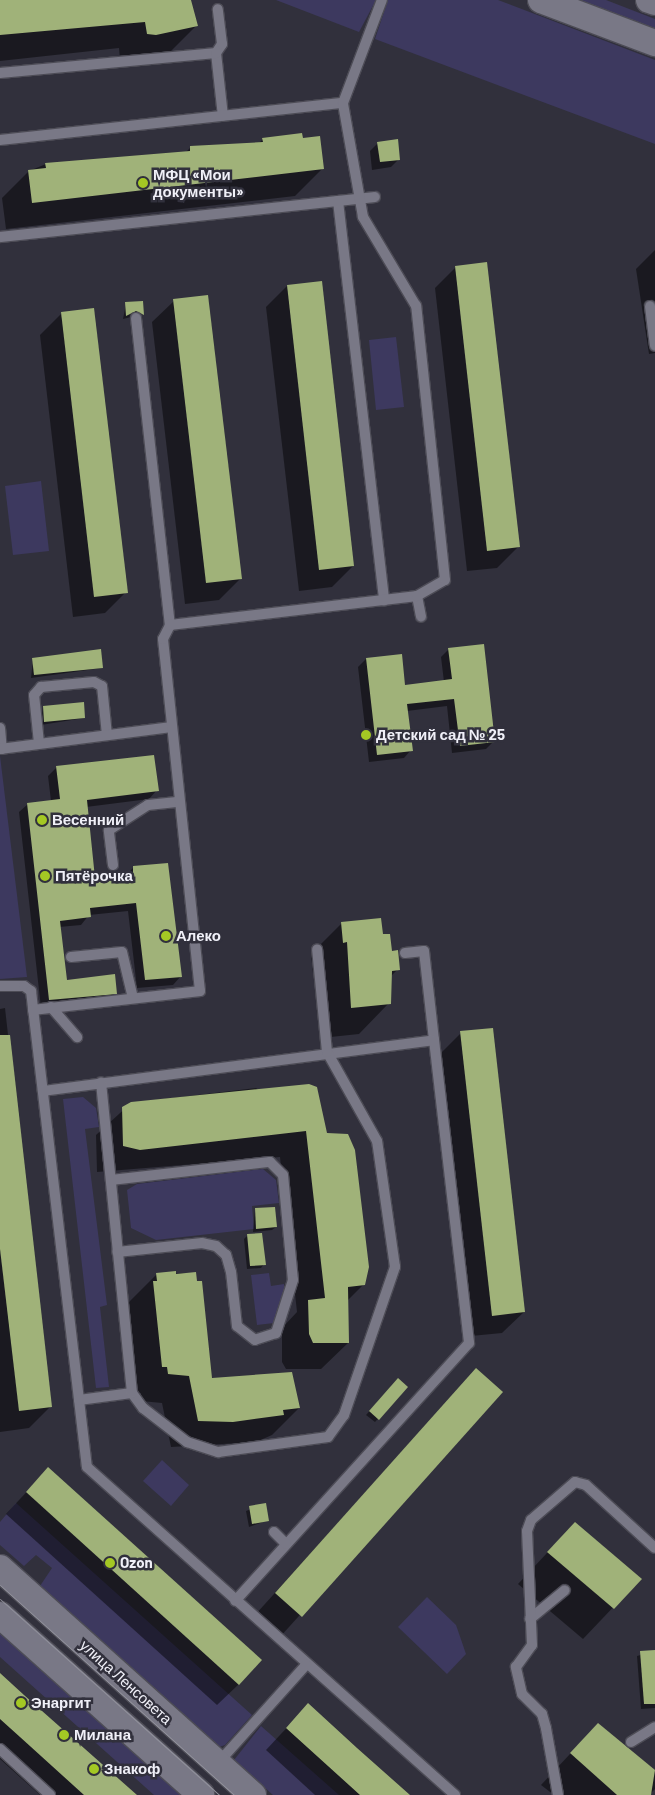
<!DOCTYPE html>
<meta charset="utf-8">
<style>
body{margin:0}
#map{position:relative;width:655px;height:1795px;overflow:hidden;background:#31303c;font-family:Barlow,sans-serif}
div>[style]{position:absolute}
.green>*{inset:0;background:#3d395f}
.shadow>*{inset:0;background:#0007}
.building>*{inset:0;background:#a0b279}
.roads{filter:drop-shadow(1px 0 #4d4c56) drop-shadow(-1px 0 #4d4c56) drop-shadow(0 1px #4d4c56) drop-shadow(0 -1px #4d4c56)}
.service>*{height:10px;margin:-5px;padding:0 5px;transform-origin:5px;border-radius:5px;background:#797886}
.tertiary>*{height:26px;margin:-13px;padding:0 13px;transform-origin:13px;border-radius:13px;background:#797886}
.tram>*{height:1px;margin:-0.5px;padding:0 0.5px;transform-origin:0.5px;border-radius:0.5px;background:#92929c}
.dots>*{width:14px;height:14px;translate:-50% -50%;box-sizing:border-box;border:2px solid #31303c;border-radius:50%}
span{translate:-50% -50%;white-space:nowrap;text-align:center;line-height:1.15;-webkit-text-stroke:5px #31303c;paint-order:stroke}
.poi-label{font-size:15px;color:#f0f0f8;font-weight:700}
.left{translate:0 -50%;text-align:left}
.street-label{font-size:15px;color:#f0f0f8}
</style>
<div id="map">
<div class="green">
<i style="clip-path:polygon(276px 0,376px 0,359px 32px)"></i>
<i style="clip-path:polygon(388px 0,498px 0,655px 60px,655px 144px,375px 39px)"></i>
<i style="clip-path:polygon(578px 0,606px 0,655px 19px,655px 29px)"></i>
<i style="clip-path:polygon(396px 337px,404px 407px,376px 410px,369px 340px)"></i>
<i style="clip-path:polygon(41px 481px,49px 551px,13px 555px,5px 486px)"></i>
<i style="clip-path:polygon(0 756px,27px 977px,0 979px)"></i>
<i style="clip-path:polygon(83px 1097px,96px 1108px,99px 1127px,85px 1129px,107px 1305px,100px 1307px,109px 1387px,96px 1388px,63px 1099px)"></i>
<i style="clip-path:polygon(263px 1169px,276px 1180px,279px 1203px,252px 1206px,254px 1229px,156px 1240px,131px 1228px,127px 1190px,137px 1184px)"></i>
<i style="clip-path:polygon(269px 1273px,271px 1286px,284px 1284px,284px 1290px,274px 1323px,257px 1325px,251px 1275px)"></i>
<i style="clip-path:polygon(162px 1460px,189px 1485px,171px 1506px,143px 1481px)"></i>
<i style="clip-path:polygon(16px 1503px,252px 1715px,225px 1745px,219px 1747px,40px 1586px,52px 1568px,36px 1555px,24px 1566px,0 1545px,0 1522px)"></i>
<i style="clip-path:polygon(427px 1597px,456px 1625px,466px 1654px,447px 1674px,398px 1627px)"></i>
<i style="clip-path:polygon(0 1633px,181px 1795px,154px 1795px,0 1657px)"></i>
<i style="clip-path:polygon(261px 1726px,339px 1795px,273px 1795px,234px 1760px)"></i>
</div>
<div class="shadow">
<i style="clip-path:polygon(0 0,190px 0,197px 25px,170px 52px,129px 62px,120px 60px,119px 48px,0 61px)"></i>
<i style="clip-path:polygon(263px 139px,302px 139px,322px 169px,295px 196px,6px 229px,2px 198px,29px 171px,46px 164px,185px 153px,190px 148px,258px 144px)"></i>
<i style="clip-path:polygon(378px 143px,399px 159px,391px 167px,372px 170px,370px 151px)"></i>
<i style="clip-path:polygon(655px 250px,655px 353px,649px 354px,636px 269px)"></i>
<i style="clip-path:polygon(456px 267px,518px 547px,497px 568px,467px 571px,435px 288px)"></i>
<i style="clip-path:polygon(287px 286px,353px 566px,332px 587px,299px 591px,266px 307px)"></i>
<i style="clip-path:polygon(174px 301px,240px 579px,219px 600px,185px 604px,152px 322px)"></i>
<i style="clip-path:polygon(126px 304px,143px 314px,123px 319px)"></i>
<i style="clip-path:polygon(61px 314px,126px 592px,105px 613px,73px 617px,40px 335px)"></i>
<i style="clip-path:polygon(449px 649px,494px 741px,486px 749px,452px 753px,447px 706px,407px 711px,411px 750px,404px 758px,369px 762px,358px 667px,366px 659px,404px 686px,444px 682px,441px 657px)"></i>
<i style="clip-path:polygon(33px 660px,102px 668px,31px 678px)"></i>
<i style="clip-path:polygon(43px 707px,84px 718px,41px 725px)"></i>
<i style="clip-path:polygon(57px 767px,157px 790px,149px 799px,86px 807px,94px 879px,125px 876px,133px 868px,181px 976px,173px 985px,137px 988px,128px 911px,89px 915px,81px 925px,59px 927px,65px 981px,116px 993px,107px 1001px,41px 1008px,19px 812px,28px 804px,51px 801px,48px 776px)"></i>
<i style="clip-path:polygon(342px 923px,382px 936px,398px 969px,391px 976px,389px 1003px,359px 1034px,321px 1038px,317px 972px,313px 973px,311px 954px)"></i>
<i style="clip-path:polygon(5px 1008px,50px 1407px,29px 1428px,0 1432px,0 1009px)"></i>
<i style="clip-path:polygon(461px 1033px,524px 1312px,502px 1333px,471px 1336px,440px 1054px)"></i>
<i style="clip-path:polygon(256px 1088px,326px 1134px,364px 1284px,347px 1301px,348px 1343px,321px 1369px,286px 1369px,282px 1362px,282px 1328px,297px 1312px,280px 1157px,97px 1172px,96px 1135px,131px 1103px)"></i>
<i style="clip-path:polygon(255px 1210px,276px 1227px,272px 1230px,253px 1232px)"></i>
<i style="clip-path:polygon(247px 1236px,264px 1264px,261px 1268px,247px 1269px,244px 1239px)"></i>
<i style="clip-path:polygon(195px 1273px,211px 1379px,299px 1408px,272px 1435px,256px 1442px,171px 1447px,162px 1403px,141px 1401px,141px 1393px,135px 1394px,126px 1309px,130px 1301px,157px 1274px)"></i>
<i style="clip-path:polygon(476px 1370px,501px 1392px,280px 1637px,255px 1615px)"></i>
<i style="clip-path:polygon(398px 1380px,406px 1387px,375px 1422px,366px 1415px)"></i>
<i style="clip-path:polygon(48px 1469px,239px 1684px,217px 1705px,6px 1514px)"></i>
<i style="clip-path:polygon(265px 1504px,268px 1520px,249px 1527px,246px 1511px)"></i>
<i style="clip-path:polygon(575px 1523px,640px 1579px,583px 1639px,518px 1584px)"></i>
<i style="clip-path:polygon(655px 1651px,655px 1708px,641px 1709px,637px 1656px)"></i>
<i style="clip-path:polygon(0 1674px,134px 1795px,40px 1795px,0 1759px)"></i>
<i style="clip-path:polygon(308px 1705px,408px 1795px,315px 1795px,266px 1750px)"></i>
<i style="clip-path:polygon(598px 1724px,655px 1772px,655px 1789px,649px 1795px,554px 1795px,541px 1785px)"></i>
</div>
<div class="building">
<i style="clip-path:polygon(0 0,191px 0,198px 26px,156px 35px,147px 34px,145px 22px,0 35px)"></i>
<i style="clip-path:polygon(302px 133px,303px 138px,320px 136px,324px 169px,32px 203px,28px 170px,46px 168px,45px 163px,190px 151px,190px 146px,263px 142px,262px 138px)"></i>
<i style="clip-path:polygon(398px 139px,400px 160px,380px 162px,377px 142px)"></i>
<i style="clip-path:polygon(487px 262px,520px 547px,487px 551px,455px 266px)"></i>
<i style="clip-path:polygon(322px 281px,354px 566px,319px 570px,287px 285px)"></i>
<i style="clip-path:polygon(208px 295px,242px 579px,206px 583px,173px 299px)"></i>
<i style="clip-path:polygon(143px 301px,144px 315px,136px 311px,126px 316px,125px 302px)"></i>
<i style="clip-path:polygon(94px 308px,128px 593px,94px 597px,61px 312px)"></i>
<i style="clip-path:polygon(484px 644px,495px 742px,460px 746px,454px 699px,407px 704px,413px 751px,377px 755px,366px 658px,402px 654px,405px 685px,452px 679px,448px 648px)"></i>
<i style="clip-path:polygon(101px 649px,103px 668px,34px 675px,32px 658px)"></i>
<i style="clip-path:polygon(84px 702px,85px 718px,44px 722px,43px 706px)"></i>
<i style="clip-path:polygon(154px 755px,159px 791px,87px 800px,95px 878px,133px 873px,133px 866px,168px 863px,182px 977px,145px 980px,136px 903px,90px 908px,91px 917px,60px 921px,67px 980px,115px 974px,117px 994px,49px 1000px,27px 803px,60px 799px,56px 766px)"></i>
<i style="clip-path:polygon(381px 918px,383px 934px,390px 934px,392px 951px,398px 950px,400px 970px,392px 971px,391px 1004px,351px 1008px,347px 942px,343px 943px,341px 922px)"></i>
<i style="clip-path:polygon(493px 1028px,525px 1312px,492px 1316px,460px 1031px)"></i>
<i style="clip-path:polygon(0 1035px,10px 1035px,52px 1407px,19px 1411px,0 1249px)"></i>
<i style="clip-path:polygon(309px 1084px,317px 1087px,327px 1133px,348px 1134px,355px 1150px,369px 1267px,365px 1285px,348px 1287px,349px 1343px,313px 1343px,309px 1334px,308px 1300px,325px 1298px,306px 1131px,140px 1150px,123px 1146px,122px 1107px,131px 1102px)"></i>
<i style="clip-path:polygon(275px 1207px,277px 1227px,256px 1229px,255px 1208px)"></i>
<i style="clip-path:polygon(262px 1233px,266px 1265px,250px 1266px,247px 1234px)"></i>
<i style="clip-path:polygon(176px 1271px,176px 1274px,196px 1272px,197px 1281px,202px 1281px,212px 1378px,292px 1372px,300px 1408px,283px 1410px,284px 1415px,233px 1422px,198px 1421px,189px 1376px,168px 1374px,167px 1367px,162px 1367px,153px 1281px,157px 1281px,156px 1273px)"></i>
<i style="clip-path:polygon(476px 1368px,503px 1392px,302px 1617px,275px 1593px)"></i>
<i style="clip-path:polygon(398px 1378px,408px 1387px,379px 1420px,369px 1411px)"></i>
<i style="clip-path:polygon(48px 1467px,262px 1660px,239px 1685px,26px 1492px)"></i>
<i style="clip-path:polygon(266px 1503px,269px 1521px,252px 1524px,249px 1506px)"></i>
<i style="clip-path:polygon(575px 1522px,642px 1579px,614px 1609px,547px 1552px)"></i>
<i style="clip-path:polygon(655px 1650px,655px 1704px,644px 1704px,640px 1651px)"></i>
<i style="clip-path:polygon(0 1673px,24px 1695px,137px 1795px,84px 1795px,20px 1737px,0 1719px)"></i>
<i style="clip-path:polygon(308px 1703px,357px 1748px,410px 1795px,360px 1795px,286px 1728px)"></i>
<i style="clip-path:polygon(598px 1723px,655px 1770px,651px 1795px,617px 1795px,570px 1753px)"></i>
</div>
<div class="roads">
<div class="service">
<i style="left:216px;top:53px;width:63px;rotate:83.7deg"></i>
<i style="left:0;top:73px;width:217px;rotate:-5.3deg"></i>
<i style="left:216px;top:53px;width:11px;rotate:-56deg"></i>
<i style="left:222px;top:44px;width:35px;rotate:-97deg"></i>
<i style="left:0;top:140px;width:345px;rotate:-6.2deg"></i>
<i style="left:338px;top:201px;width:402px;rotate:83.4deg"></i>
<i style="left:0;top:237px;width:377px;rotate:-6.1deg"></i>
<i style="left:650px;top:306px;width:40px;rotate:82.9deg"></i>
<i style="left:136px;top:318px;width:309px;rotate:83.7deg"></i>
<i style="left:417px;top:596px;width:21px;rotate:79deg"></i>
<i style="left:0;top:728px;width:21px;rotate:85deg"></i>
<i style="left:39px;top:743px;width:48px;rotate:-95.9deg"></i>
<i style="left:34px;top:695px;width:11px;rotate:-49deg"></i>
<i style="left:41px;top:687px;width:53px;rotate:-5.4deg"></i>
<i style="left:94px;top:682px;width:9px;rotate:27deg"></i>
<i style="left:102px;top:686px;width:49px;rotate:84.2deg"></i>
<i style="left:0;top:749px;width:173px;rotate:-7.3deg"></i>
<i style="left:113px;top:865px;width:35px;rotate:-97deg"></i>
<i style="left:109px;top:830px;width:46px;rotate:-32.7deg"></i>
<i style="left:148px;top:805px;width:31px;rotate:-6deg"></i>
<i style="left:405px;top:953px;width:19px;rotate:-6deg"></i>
<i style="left:424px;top:951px;width:90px;rotate:83.6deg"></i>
<i style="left:71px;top:957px;width:51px;rotate:-5.6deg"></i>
<i style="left:122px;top:952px;width:47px;rotate:76.6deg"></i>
<i style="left:0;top:986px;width:24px"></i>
<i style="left:24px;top:986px;width:9px;rotate:36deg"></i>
<i style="left:31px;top:991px;width:479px;rotate:83.3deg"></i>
<i style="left:87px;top:1467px;width:493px;rotate:41.7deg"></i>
<i style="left:51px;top:1007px;width:40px;rotate:49deg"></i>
<i style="left:33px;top:1010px;width:168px;rotate:-6.5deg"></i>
<i style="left:200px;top:991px;width:354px;rotate:-96deg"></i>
<i style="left:163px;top:639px;width:16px;rotate:-63deg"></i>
<i style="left:170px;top:625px;width:249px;rotate:-6.7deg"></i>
<i style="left:417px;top:596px;width:32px;rotate:-30deg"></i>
<i style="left:445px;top:580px;width:276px;rotate:-96deg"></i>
<i style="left:416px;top:306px;width:104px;rotate:-120.8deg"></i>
<i style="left:363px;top:217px;width:116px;rotate:-100deg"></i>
<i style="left:343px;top:103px;width:110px;rotate:-69.3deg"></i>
<i style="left:43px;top:1091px;width:394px;rotate:-7.4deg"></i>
<i style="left:434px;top:1040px;width:305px;rotate:83.4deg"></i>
<i style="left:469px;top:1343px;width:348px;rotate:132.2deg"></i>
<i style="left:111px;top:1180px;width:160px;rotate:-6.5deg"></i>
<i style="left:270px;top:1162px;width:18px;rotate:45deg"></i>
<i style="left:283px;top:1175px;width:105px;rotate:84.6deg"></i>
<i style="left:293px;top:1280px;width:56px;rotate:107.8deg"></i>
<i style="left:276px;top:1333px;width:22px;rotate:162deg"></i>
<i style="left:255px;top:1340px;width:23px;rotate:-142deg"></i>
<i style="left:237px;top:1326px;width:54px;rotate:-96.3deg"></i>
<i style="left:231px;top:1272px;width:18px;rotate:-106deg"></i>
<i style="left:226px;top:1255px;width:13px;rotate:-138deg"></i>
<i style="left:216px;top:1246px;width:14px;rotate:-168deg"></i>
<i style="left:202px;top:1243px;width:85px;rotate:174deg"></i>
<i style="left:132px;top:1393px;width:19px;rotate:54deg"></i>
<i style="left:143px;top:1408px;width:56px;rotate:37.7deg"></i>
<i style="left:187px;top:1442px;width:33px;rotate:18deg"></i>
<i style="left:218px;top:1452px;width:111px;rotate:-7.8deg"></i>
<i style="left:328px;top:1437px;width:27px;rotate:-54deg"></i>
<i style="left:344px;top:1415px;width:157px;rotate:-71deg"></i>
<i style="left:395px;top:1267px;width:127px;rotate:-98.1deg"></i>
<i style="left:377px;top:1141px;width:102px;rotate:-119.3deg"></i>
<i style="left:327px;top:1052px;width:103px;rotate:-95.5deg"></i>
<i style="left:79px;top:1400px;width:53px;rotate:-7.5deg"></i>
<i style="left:132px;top:1393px;width:312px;rotate:-95.7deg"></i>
<i style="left:274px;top:1532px;width:17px;rotate:45deg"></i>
<i style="left:530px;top:1619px;width:45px;rotate:-39.6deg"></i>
<i style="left:631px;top:1742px;width:28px;rotate:-32deg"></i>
<i style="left:0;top:1749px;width:68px;rotate:42.6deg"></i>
<i style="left:218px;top:1763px;width:132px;rotate:-48.1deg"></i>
<i style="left:558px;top:1795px;width:68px;rotate:-100.2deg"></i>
<i style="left:546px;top:1728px;width:15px;rotate:-106deg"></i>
<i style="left:542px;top:1714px;width:28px;rotate:-135deg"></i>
<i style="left:522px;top:1694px;width:28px;rotate:-103deg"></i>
<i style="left:516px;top:1667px;width:27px;rotate:-54deg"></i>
<i style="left:532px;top:1645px;width:114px;rotate:-92.5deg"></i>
<i style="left:527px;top:1531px;width:12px;rotate:-70deg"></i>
<i style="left:531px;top:1520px;width:58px;rotate:-40.8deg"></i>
<i style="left:575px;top:1482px;width:11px;rotate:15deg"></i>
<i style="left:586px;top:1485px;width:93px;rotate:42.4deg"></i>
</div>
<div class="tertiary">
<i style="left:541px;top:0;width:122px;rotate:20.7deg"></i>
<i style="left:649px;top:0;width:6px;rotate:18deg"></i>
<i style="left:0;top:1568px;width:340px;rotate:41.9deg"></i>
<i style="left:0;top:1615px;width:270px;rotate:41.8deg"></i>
</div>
</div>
<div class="tram">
<i style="left:0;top:1585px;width:314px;rotate:41.9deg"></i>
<i style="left:0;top:1599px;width:294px;rotate:41.8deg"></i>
</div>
<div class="dots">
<i style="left:143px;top:183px;background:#a4c824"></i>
<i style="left:366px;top:735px;background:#a4c824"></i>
<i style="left:42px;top:820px;background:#a4c824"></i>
<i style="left:45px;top:876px;background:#a4c824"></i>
<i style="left:166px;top:936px;background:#a4c824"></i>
<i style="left:110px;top:1563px;background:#a4c824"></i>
<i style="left:21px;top:1703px;background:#a4c824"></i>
<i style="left:64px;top:1735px;background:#a4c824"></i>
<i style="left:94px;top:1769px;background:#a4c824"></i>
</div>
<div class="poi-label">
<span class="left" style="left:153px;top:183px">МФЦ «Мои<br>документы»</span>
<span class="left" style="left:376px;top:735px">Детский сад № 25</span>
<span class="left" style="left:52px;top:820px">Весенний</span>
<span class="left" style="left:55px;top:876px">Пятёрочка</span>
<span class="left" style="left:176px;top:936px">Алеко</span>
<span class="left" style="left:120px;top:1563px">Ozon</span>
<span class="left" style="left:31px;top:1703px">Энаргит</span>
<span class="left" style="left:74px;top:1735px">Милана</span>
<span class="left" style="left:104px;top:1769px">Знакоф</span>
</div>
<div class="street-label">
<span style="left:126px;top:1682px;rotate:42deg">улица Ленсовета</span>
</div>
</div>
